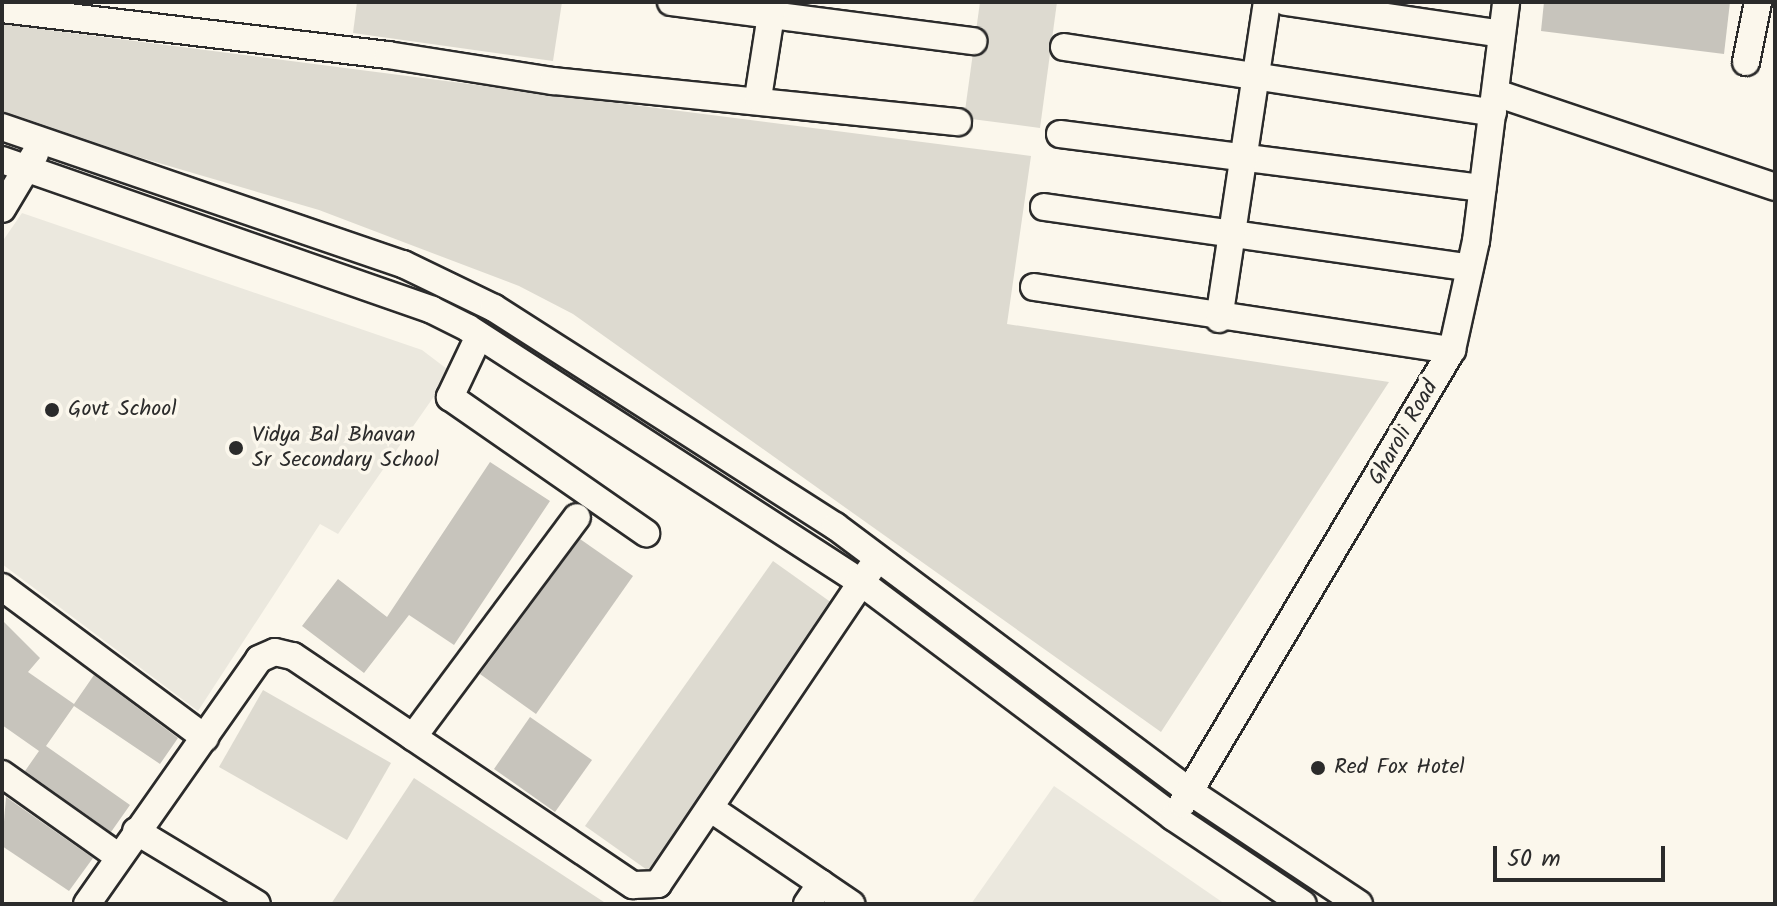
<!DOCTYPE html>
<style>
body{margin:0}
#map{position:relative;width:1777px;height:906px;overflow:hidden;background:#fbf7ec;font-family:Kalam,sans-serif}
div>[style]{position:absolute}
.built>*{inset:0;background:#ebe8de}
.green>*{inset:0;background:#dddad0}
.building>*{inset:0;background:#c7c4bc}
.roads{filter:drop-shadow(2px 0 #2b2b2b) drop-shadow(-2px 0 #2b2b2b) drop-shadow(0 2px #2b2b2b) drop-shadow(0 -2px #2b2b2b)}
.minor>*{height:26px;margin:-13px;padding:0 13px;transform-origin:13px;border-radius:13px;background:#fbf7ec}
.dots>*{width:22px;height:22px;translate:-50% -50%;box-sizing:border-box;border:4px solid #fbf7ec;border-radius:50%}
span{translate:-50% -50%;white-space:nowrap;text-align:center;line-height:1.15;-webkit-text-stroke:7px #fbf7ec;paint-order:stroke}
.poi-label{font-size:22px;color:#2b2b2b}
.left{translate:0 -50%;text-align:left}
.street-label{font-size:22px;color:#2b2b2b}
.frame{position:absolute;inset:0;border:4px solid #2b2b2b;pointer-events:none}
.scale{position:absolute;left:1493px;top:846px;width:172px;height:36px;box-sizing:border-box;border:4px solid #2b2b2b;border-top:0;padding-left:10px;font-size:24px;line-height:28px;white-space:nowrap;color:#2b2b2b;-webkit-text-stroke:6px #fbf7ec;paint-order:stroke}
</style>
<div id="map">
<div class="built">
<i style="clip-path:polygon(22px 213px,422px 350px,451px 372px,338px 534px,320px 524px,198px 711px,2px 564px,2px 242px)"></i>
<i style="clip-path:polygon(1054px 786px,1225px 904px,971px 904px)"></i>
</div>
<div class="green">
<i style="clip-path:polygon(357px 2px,562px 2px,553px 61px,353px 33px)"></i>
<i style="clip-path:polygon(980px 2px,1057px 2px,1040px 128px,964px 118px)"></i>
<i style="clip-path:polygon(2px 24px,1031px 156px,1007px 324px,1389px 382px,1161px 732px,573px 314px,519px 286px,319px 210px,2px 117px)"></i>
<i style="clip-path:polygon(773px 561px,839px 608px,650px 872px,585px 826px)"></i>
<i style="clip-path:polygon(263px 690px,391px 763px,347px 840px,219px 767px)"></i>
<i style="clip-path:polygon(414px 778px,607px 904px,331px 904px)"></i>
</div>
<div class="building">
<i style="clip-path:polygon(1544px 2px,1730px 2px,1724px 54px,1541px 31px)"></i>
<i style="clip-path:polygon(490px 462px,550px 501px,454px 645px,409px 615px,364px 673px,302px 626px,338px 579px,387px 617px)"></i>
<i style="clip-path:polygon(580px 539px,633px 576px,536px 714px,480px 674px)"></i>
<i style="clip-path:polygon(2px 620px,40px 658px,28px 672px,74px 704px,94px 675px,178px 738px,160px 764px,74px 706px,46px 746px,130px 805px,111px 832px,25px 771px,39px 751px,2px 725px)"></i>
<i style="clip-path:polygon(530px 717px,592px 760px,555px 812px,494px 769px)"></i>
<i style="clip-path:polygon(6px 797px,93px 858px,69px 891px,2px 846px)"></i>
</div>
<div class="roads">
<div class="minor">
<i style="left:671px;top:2px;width:305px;rotate:7.4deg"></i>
<i style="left:1286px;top:2px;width:218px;rotate:8.4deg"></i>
<i style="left:2px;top:9px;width:389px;rotate:6.8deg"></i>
<i style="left:388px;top:55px;width:167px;rotate:9deg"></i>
<i style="left:553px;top:81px;width:407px;rotate:5.8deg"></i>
<i style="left:1064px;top:47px;width:434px;rotate:8.7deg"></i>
<i style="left:1746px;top:62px;width:61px;rotate:-78.7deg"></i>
<i style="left:1496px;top:93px;width:294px;rotate:18.6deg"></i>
<i style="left:758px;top:98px;width:97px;rotate:-81.1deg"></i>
<i style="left:2px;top:127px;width:424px;rotate:18.9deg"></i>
<i style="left:403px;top:264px;width:101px;rotate:25.8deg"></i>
<i style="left:494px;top:308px;width:405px;rotate:32.6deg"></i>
<i style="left:835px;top:526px;width:442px;rotate:36.8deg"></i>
<i style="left:1189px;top:791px;width:204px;rotate:33.6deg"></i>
<i style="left:1060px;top:134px;width:426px;rotate:7.3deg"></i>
<i style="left:2px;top:160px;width:455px;rotate:19.2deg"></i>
<i style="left:432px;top:310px;width:40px;rotate:26.6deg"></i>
<i style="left:468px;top:328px;width:466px;rotate:32.9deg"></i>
<i style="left:859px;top:581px;width:393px;rotate:36.9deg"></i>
<i style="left:1173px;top:817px;width:156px;rotate:33.8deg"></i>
<i style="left:1044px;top:207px;width:430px;rotate:8.1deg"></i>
<i style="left:2px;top:209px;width:64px;rotate:-59deg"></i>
<i style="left:1034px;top:287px;width:423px;rotate:8.6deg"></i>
<i style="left:1219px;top:319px;width:321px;rotate:-81.4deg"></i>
<i style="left:479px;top:336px;width:68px;rotate:115.4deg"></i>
<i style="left:450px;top:397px;width:239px;rotate:34.8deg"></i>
<i style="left:2px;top:587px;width:253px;rotate:36.6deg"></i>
<i style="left:413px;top:737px;width:274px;rotate:-53.3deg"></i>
<i style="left:2px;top:774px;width:142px;rotate:35.3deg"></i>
<i style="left:1182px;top:804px;width:528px;rotate:-59.26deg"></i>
<i style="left:1452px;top:350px;width:112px;rotate:-77.6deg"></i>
<i style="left:1476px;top:241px;width:241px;rotate:-82.8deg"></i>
<i style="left:710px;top:808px;width:171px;rotate:34.2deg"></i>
<i style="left:136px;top:831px;width:141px;rotate:31.1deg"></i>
<i style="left:87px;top:904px;width:299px;rotate:-54.9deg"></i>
<i style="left:259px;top:659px;width:17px;rotate:-24deg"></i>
<i style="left:275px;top:652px;width:18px;rotate:13deg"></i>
<i style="left:293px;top:656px;width:410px;rotate:34deg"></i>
<i style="left:633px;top:885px;width:25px;rotate:-2deg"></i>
<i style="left:658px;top:884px;width:379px;rotate:-56deg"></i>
<i style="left:807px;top:904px;width:25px;rotate:-56deg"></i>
</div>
</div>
<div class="dots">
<i style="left:52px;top:410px;background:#2b2b2b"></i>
<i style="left:236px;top:448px;background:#2b2b2b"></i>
<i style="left:1318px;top:768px;background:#2b2b2b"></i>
</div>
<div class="poi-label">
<span class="left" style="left:68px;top:410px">Govt School</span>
<span class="left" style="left:252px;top:448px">Vidya Bal Bhavan<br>Sr Secondary School</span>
<span class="left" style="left:1334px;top:768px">Red Fox Hotel</span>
</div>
<div class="street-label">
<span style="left:1404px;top:433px;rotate:-60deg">Gharoli Road</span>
</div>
<div class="frame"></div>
<div class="scale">50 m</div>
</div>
